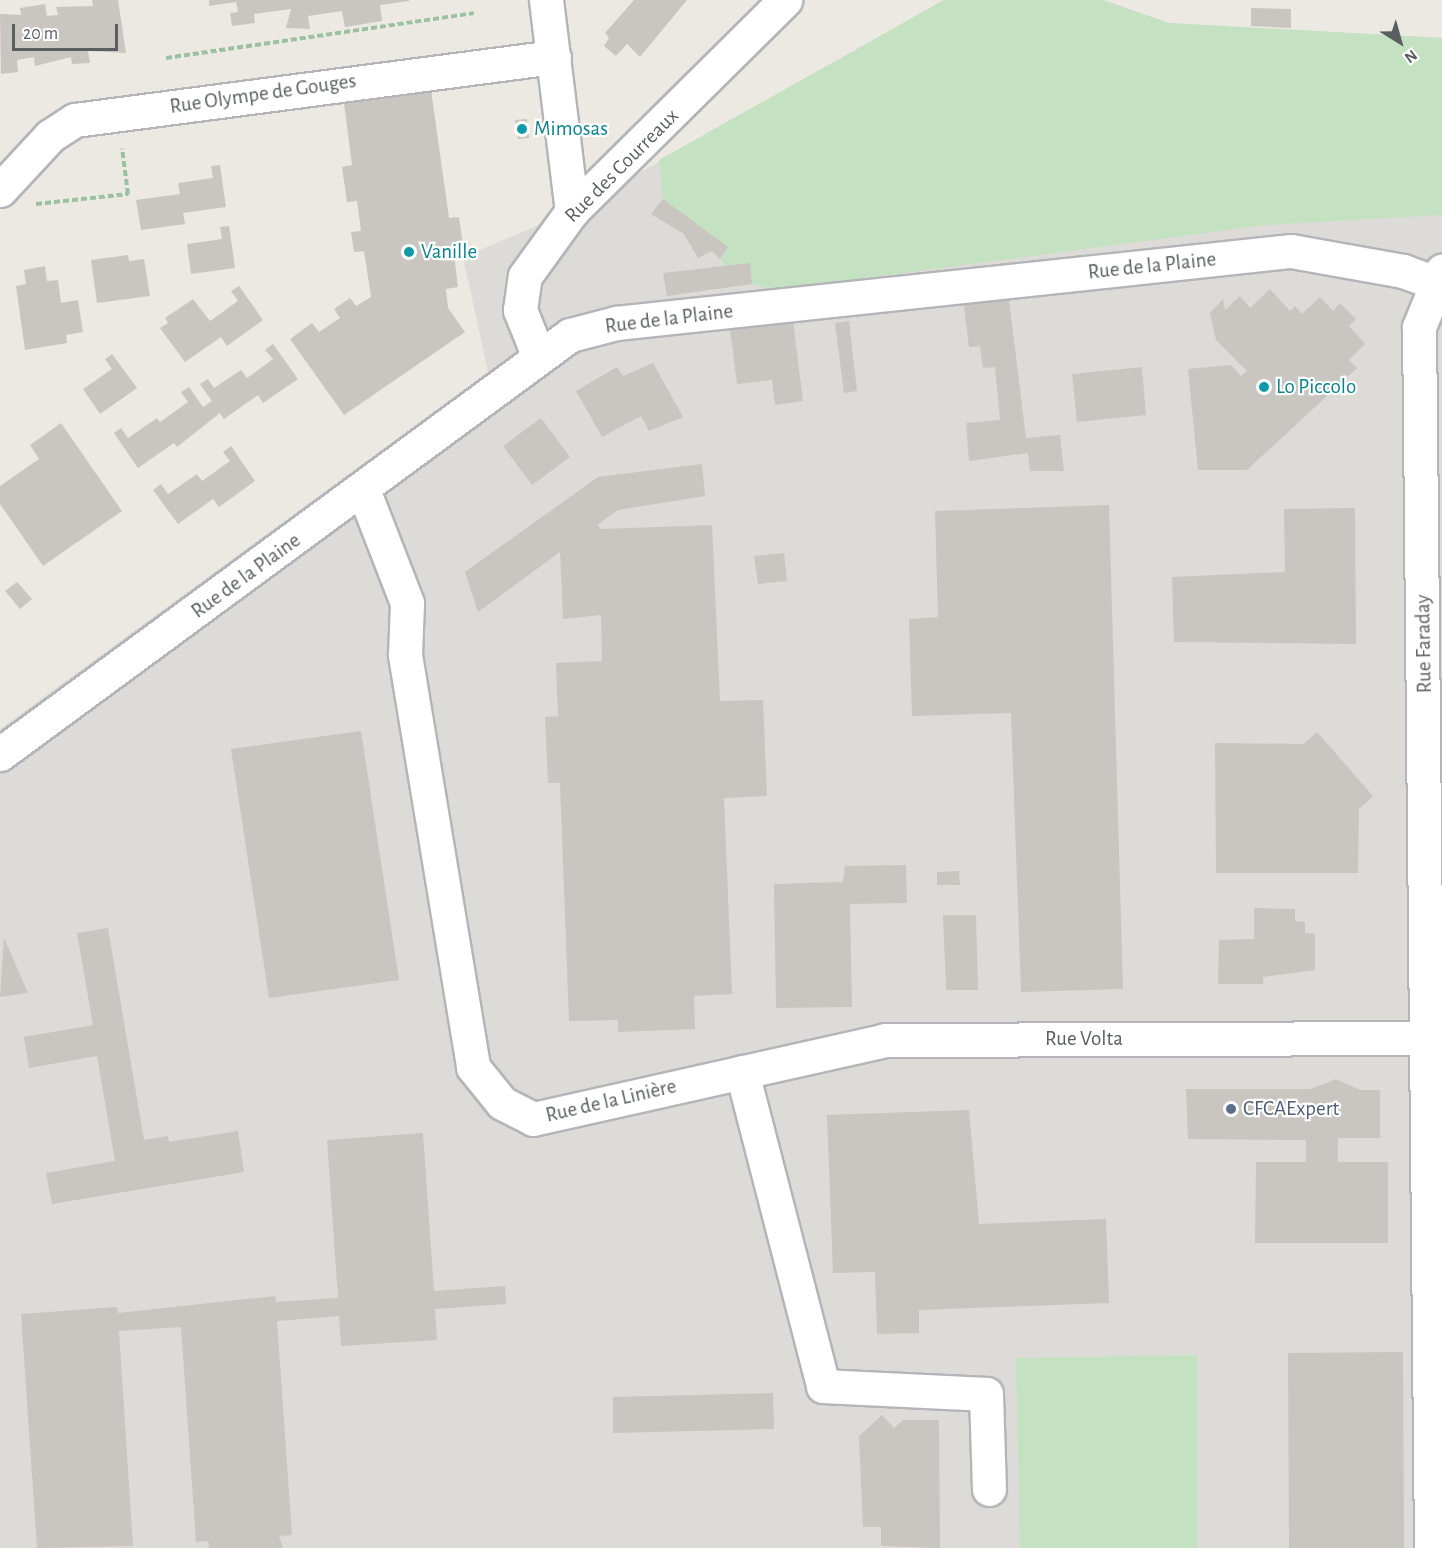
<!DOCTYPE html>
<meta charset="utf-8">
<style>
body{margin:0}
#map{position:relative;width:1442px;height:1548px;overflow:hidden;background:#ece9e2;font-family:"Alegreya Sans",sans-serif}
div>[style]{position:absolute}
.industrial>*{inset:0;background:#dddbd7}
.green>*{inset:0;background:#c4e1c1}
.building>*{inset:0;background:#c9c5c1}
.path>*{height:4px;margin-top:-2px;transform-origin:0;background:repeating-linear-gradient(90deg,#9cc1a2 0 6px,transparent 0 9px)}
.roads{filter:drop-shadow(2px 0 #b3b5b8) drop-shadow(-2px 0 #b3b5b8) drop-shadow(0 2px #b3b5b8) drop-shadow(0 -2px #b3b5b8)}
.minor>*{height:33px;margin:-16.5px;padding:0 16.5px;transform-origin:16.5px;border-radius:16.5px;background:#fff}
.dots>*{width:16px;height:16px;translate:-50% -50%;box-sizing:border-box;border:3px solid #fff;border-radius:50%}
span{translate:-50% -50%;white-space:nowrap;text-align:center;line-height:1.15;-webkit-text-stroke:4.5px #fff;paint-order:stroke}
.street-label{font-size:21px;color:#5b5e61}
.culture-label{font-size:21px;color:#0d838f}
.left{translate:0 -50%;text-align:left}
.service-label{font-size:21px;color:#4e5e75}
.north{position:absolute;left:1370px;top:12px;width:60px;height:60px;-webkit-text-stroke:4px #fff;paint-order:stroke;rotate:143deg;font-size:16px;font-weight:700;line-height:24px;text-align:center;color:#5b5e61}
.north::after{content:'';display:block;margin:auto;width:21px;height:27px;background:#5b5e61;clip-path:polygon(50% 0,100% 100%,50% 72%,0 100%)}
.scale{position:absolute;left:12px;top:24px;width:106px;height:27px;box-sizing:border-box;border:3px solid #5b5e61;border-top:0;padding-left:8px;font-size:18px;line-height:21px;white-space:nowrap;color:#5b5e61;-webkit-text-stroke:4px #fff;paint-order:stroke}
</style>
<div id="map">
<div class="industrial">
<i style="clip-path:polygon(944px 0,1103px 0,1169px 23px,1442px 38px,1442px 1548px,0 1548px,0 729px,488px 372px,463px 257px,572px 211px)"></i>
</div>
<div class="green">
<i style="clip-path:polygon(944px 0,1103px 0,1169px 23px,1442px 38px,1442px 215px,1265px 225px,775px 290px,752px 284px,749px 263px,727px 266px,720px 259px,728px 247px,663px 199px,659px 160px)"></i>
<i style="clip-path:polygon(1197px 1355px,1197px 1548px,1020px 1548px,1016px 1358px)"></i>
</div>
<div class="building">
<i style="clip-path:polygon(92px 0,118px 0,126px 53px,88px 51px,90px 63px,72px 64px,71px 57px,35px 66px,34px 57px,17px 60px,18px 72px,1px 74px,0 14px,21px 15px,20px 8px,45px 4px,47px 16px,58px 15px,56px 7px,93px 6px)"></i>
<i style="clip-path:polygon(209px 0,409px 0,409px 1px,380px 5px,382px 21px,345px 27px,342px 11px,308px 16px,310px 29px,286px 28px,291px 9px,254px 14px,255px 23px,232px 26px,230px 13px,238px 12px,236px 2px,209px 6px)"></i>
<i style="clip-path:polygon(634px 0,687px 0,640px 57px,627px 44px,616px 56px,604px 46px,609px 38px,605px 33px)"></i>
<i style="clip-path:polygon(1251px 8px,1291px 9px,1291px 28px,1251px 26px)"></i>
<i style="clip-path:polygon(431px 90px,449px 218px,459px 217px,464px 252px,454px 254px,458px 287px,446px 289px,448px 308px,465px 332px,344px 415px,290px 339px,312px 323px,319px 332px,340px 318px,334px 309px,350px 298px,356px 306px,371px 297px,364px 251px,354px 252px,351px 232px,361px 231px,357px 201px,347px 202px,342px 167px,352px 165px,344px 103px)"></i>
<i style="clip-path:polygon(527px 119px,529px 138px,518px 139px,515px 120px)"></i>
<i style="clip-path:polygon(220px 165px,226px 207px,183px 213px,185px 224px,141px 230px,136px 200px,180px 194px,178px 183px,213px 178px,211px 166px)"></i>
<i style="clip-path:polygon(663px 199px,728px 247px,720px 259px,712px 251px,698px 258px,684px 234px,651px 214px)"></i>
<i style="clip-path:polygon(229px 226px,235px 268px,191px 274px,187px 244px,222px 239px,220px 227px)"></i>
<i style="clip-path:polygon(128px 255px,129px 261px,144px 259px,150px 296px,97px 303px,91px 260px)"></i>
<i style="clip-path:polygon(750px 263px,752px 284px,667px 296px,663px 273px)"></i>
<i style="clip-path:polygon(45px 266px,47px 281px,58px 280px,61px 303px,78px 300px,83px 332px,66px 335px,67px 343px,25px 350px,16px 286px,26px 284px,24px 270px)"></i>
<i style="clip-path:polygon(239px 286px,263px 320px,227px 346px,221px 337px,185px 362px,160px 328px,168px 323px,165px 318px,193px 299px,210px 321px,238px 301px,231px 291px)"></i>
<i style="clip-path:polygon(1270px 289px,1290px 311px,1295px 306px,1302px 314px,1320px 297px,1333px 311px,1340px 303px,1356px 319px,1349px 326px,1365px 344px,1349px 360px,1357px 368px,1247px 470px,1198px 470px,1188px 369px,1231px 365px,1241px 376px,1247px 371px,1216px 340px,1210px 313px,1223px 299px,1225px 310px,1240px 296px,1250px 308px)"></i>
<i style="clip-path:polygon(1008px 292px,1026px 438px,1060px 435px,1064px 471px,1030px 471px,1028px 453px,969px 461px,966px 423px,1000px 420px,995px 367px,983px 368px,980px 346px,969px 347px,963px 298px)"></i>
<i style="clip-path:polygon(793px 320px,803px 401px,775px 405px,772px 380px,737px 384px,730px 328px)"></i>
<i style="clip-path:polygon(849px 321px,857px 391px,844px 393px,835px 323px)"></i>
<i style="clip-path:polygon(273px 344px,298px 379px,263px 403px,258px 395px,224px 419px,220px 413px,177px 447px,174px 443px,138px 468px,114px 433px,121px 428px,128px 438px,157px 418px,160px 422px,188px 402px,181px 392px,189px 387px,203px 407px,212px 401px,200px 384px,208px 379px,214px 388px,241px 370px,247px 378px,273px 359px,265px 350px)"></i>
<i style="clip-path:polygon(112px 354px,137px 388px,100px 414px,83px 389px,112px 369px,105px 359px)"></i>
<i style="clip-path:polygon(653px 363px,683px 417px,649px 431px,641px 416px,602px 437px,576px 391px,617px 367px,623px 376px)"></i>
<i style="clip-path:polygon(1142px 367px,1146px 415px,1077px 422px,1072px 374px)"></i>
<i style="clip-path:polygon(541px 418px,570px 457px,532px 485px,503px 446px)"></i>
<i style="clip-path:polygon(61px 423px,122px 511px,43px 566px,0 504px,0 486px,39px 459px,30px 445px)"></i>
<i style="clip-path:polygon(231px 446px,255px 481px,219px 507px,213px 499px,178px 524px,153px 490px,161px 484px,168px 494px,197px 474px,202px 481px,230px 461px,223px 452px)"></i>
<i style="clip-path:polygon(702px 464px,705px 496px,618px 510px,597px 525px,601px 529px,712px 525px,720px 701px,763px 700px,767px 796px,724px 798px,732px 994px,694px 996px,695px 1029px,618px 1032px,618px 1020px,569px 1021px,560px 783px,548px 783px,545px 717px,558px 716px,556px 663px,602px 661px,601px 615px,563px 619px,560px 552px,478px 612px,465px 572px,598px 477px)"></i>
<i style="clip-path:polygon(1109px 505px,1123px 989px,1021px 992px,1011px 713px,912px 716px,909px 619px,938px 617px,935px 511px)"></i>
<i style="clip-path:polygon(1355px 508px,1356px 644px,1174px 642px,1172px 577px,1285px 572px,1284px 509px)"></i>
<i style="clip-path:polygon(784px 553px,787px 581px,758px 584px,754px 556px)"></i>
<i style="clip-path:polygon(17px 582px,32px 599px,20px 609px,5px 591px)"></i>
<i style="clip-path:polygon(361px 731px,399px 980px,269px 998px,231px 749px)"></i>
<i style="clip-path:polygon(1317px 732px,1373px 796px,1359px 809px,1358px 873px,1216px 873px,1215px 743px,1304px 744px)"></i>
<i style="clip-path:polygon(906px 865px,907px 903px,850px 904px,852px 1007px,776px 1008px,774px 884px,843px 882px,845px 866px)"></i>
<i style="clip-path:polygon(959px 871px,960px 885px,937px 885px,937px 872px)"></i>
<i style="clip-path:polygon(1254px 908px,1295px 909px,1295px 921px,1305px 922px,1305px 933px,1315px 934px,1315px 970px,1263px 977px,1263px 984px,1218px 984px,1219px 940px,1254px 939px)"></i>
<i style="clip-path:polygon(943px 915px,976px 915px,978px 990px,946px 990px)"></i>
<i style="clip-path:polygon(108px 928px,144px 1140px,168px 1136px,169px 1142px,238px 1131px,244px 1172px,52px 1204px,46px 1173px,115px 1161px,97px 1056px,29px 1068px,24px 1037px,93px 1025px,77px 933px)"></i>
<i style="clip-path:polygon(4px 938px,28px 993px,0 997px)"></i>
<i style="clip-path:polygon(1336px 1079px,1360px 1090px,1380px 1090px,1380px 1138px,1338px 1138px,1338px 1162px,1388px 1162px,1388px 1243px,1255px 1243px,1256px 1162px,1306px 1162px,1306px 1140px,1188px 1139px,1186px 1089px,1311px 1089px)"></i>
<i style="clip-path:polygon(969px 1110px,979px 1224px,1106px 1219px,1109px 1303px,919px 1310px,919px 1333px,877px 1334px,875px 1272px,833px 1273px,827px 1115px)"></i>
<i style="clip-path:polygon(423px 1133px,434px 1291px,505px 1286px,506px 1304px,435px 1309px,437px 1340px,341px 1346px,339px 1316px,277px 1321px,292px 1535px,279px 1536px,283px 1548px,209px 1548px,208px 1541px,196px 1542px,181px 1327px,119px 1331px,133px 1546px,37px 1548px,21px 1314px,117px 1307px,118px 1313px,275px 1296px,276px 1302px,338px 1298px,327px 1140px)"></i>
<i style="clip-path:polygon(1403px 1352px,1404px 1548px,1289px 1548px,1288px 1353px)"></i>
<i style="clip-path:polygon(773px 1393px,774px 1429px,613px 1433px,613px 1397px)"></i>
<i style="clip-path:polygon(882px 1415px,894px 1428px,903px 1420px,939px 1420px,940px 1548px,881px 1546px,881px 1527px,863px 1527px,859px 1436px)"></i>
</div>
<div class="path">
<i style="left:166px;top:58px;width:311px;rotate:-8.3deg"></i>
<i style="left:36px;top:204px;width:93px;rotate:-6.2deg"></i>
<i style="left:128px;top:194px;width:46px;rotate:-97.4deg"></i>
</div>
<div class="roads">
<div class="minor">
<i style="left:546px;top:0;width:213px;rotate:83deg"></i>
<i style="left:0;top:190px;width:74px;rotate:-47.2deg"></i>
<i style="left:50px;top:136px;width:30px;rotate:-33deg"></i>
<i style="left:75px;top:120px;width:483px;rotate:-7.5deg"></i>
<i style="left:539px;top:357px;width:51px;rotate:-112deg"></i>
<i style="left:520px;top:310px;width:34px;rotate:-82deg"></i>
<i style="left:525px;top:276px;width:80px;rotate:-54.1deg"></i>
<i style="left:572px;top:211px;width:300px;rotate:-44.7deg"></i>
<i style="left:364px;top:492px;width:119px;rotate:68.8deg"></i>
<i style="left:407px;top:603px;width:52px;rotate:92.2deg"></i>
<i style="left:405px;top:655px;width:418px;rotate:80.6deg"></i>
<i style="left:473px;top:1067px;width:46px;rotate:51.1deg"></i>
<i style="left:502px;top:1103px;width:35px;rotate:27deg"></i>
<i style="left:533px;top:1119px;width:361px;rotate:-12.6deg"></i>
<i style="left:885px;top:1040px;width:544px;rotate:-0.21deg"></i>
<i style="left:0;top:754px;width:707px;rotate:-36.32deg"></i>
<i style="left:570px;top:335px;width:48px;rotate:-14.6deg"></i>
<i style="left:616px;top:323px;width:679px;rotate:-6.09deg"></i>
<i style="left:1291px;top:251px;width:114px;rotate:10.1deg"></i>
<i style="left:1403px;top:271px;width:32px;rotate:20deg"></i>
<i style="left:742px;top:1072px;width:324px;rotate:75.5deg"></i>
<i style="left:823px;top:1386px;width:163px;rotate:2.8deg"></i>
<i style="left:986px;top:1394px;width:95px;rotate:88.2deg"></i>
<i style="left:1431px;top:1548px;width:1221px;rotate:-90.56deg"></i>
<i style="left:1419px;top:327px;width:61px;rotate:-67.7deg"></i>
</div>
</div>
<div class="dots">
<i style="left:522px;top:129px;background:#0f9aa8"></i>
<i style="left:409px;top:252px;background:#0f9aa8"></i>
<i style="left:1264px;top:387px;background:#0f9aa8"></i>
<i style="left:1231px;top:1109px;background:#5c6f8a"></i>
</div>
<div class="street-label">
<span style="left:263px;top:94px;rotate:-8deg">Rue Olympe de Gouges</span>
<span style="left:622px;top:166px;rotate:-45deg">Rue des Courreaux</span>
<span style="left:1152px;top:266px;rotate:-6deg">Rue de la Plaine</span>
<span style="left:669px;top:319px;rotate:-7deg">Rue de la Plaine</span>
<span style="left:246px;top:576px;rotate:-36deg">Rue de la Plaine</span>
<span style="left:1424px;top:644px;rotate:-91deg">Rue Faraday</span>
<span style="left:1084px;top:1039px">Rue Volta</span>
<span style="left:611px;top:1101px;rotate:-13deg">Rue de la Linière</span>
</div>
<div class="culture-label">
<span class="left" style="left:534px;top:129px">Mimosas</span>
<span class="left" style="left:421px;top:252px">Vanille</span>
<span class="left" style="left:1276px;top:387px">Lo Piccolo</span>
</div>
<div class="service-label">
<span class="left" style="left:1243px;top:1109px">CFCAExpert</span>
</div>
<div class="north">N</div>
<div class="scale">20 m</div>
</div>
